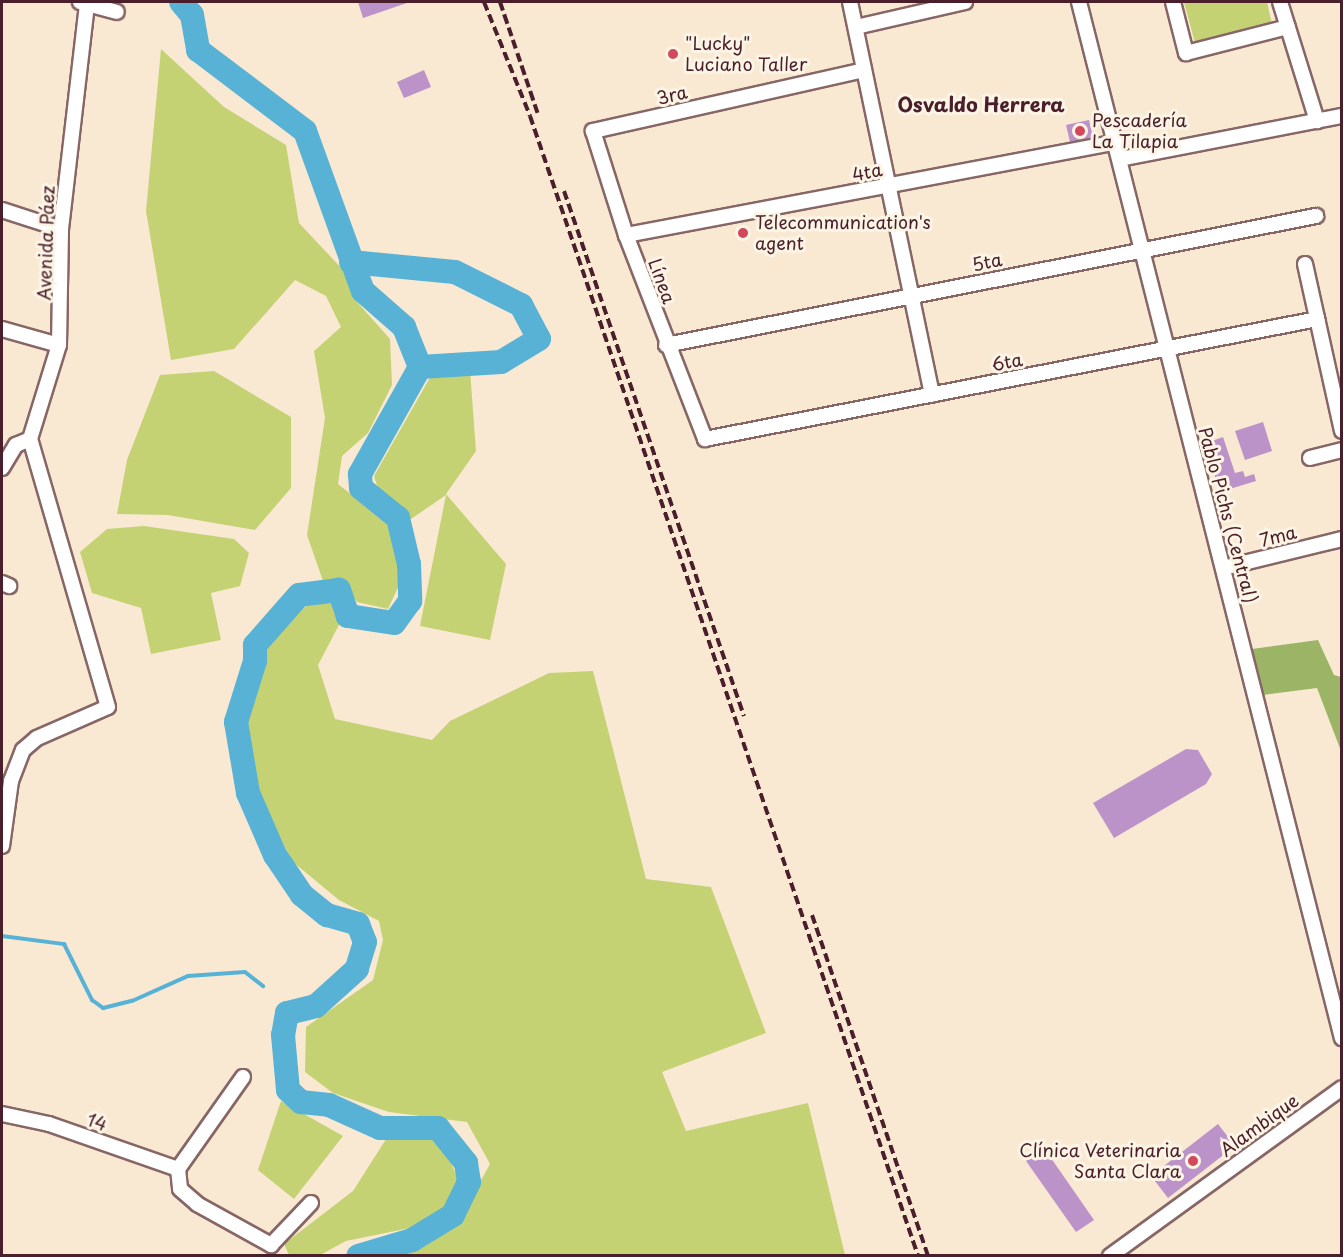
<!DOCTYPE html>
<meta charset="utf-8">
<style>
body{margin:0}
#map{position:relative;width:1343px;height:1257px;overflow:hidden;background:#f9e9d3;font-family:"Playpen Sans",sans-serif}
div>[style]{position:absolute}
.green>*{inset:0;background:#c4d274}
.forest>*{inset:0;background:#9bb466}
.stream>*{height:4px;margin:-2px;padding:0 2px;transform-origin:2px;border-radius:2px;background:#58b2d6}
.river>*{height:24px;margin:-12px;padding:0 12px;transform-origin:12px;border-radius:12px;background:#58b2d6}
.building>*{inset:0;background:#bc93c9}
.roads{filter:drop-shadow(2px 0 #876666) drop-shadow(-2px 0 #876666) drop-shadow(0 2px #876666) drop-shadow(0 -2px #876666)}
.street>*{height:14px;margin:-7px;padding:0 7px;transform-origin:7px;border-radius:7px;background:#fff}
.rail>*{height:4px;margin-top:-2px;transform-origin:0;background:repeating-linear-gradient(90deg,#4a1f2b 0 9px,transparent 0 13.5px)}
.dots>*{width:16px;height:16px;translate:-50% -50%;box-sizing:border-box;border:3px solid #fcf5e5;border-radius:50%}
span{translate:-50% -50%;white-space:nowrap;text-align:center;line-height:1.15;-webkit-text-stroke:6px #fcf5e5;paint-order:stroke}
.poi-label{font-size:18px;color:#4a1f2b}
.left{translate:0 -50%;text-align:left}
.right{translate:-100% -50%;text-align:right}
.street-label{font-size:18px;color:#4a1f2b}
.neighbourhood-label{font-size:20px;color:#4a1f2b;font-weight:700}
.frame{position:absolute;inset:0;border:3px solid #4a1f2b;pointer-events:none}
</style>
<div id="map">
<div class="green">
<i style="clip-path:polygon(1184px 2px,1267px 2px,1272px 24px,1195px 43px)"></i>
<i style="clip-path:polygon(161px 49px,224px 107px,286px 145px,299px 223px,345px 272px,358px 303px,390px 339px,392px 385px,368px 433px,342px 456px,338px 484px,387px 523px,398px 554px,399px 585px,388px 609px,357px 602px,346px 585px,323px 581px,307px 535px,325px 418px,314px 351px,341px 327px,326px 296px,295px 280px,234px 349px,171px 360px,146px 211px)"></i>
<i style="clip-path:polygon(470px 370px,476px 451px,446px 494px,506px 564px,490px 640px,420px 626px,446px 495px,411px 519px,379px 492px,374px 476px,432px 374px)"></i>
<i style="clip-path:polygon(214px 371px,291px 417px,291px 488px,255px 530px,168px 515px,117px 514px,127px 460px,160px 375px)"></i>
<i style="clip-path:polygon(144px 526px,234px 539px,249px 553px,240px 586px,211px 593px,221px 640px,151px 654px,141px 608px,92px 593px,80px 552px,107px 529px)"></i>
<i style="clip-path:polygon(336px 597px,340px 623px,318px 665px,335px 719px,432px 740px,450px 721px,549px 673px,593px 671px,646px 879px,711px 887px,766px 1033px,662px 1072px,686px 1131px,808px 1103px,845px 1255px,401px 1255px,458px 1222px,490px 1164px,467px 1122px,389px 1112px,333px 1093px,305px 1072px,306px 1027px,373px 980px,383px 940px,379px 921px,339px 900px,293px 862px,264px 809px,253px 776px,244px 720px,259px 668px,275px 630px,309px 604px)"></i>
<i style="clip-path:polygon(281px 1101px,343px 1136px,294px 1199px,258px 1170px)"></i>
<i style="clip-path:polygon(388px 1136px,431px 1136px,448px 1155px,459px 1182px,441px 1214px,410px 1228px,346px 1241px,320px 1255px,289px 1255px,284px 1244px,353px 1191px)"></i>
</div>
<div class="forest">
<i style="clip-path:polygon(1318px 640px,1334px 675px,1341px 677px,1341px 751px,1317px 688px,1263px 695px,1252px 649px)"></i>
</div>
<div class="stream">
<i style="left:2px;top:936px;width:63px;rotate:7.4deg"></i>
<i style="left:64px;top:944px;width:63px;rotate:63.4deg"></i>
<i style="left:92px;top:1000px;width:14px;rotate:36deg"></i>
<i style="left:103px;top:1008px;width:30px;rotate:-14deg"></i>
<i style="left:132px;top:1001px;width:61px;rotate:-24.1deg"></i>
<i style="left:188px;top:976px;width:57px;rotate:-4deg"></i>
<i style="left:245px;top:972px;width:23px;rotate:38deg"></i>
</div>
<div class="river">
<i style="left:181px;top:2px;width:17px;rotate:50deg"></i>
<i style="left:192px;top:15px;width:36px;rotate:80deg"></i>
<i style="left:198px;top:50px;width:134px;rotate:37.1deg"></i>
<i style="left:305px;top:131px;width:170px;rotate:70.1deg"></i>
<i style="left:363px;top:291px;width:55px;rotate:41.3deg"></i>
<i style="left:404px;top:327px;width:43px;rotate:68.2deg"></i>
<i style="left:420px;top:367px;width:123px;rotate:119.3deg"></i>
<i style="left:360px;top:474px;width:14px;rotate:86deg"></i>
<i style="left:361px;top:488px;width:48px;rotate:39deg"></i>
<i style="left:398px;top:518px;width:47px;rotate:76.6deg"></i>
<i style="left:409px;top:564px;width:37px;rotate:88deg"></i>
<i style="left:410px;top:601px;width:27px;rotate:126deg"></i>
<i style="left:394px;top:623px;width:47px;rotate:-171.3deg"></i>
<i style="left:348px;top:616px;width:28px;rotate:-109deg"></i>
<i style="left:339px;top:590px;width:40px;rotate:172.9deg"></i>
<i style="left:299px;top:595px;width:67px;rotate:131.3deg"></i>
<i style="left:255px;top:645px;width:16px;rotate:90deg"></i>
<i style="left:255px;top:661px;width:64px;rotate:107.3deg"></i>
<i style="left:236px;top:722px;width:72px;rotate:80.4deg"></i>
<i style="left:248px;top:793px;width:68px;rotate:66.5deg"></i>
<i style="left:275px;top:855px;width:48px;rotate:56deg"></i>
<i style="left:302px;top:895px;width:32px;rotate:39deg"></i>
<i style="left:327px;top:915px;width:32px;rotate:16deg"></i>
<i style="left:358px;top:924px;width:19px;rotate:69deg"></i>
<i style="left:365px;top:942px;width:28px;rotate:107deg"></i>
<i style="left:357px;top:969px;width:55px;rotate:137.9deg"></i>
<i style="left:316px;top:1006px;width:30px;rotate:166deg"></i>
<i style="left:287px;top:1013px;width:22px;rotate:100deg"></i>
<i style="left:283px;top:1035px;width:55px;rotate:84.8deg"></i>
<i style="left:288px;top:1090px;width:18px;rotate:43deg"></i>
<i style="left:301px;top:1102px;width:28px;rotate:6deg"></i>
<i style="left:329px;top:1105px;width:56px;rotate:24.3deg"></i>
<i style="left:380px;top:1128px;width:58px"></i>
<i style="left:438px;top:1128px;width:45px;rotate:51.3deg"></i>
<i style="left:466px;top:1163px;width:19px;rotate:81deg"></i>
<i style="left:469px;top:1182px;width:37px;rotate:116deg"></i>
<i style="left:453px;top:1215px;width:48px;rotate:148.6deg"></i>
<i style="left:412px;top:1240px;width:56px;rotate:163.5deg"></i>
<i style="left:351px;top:262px;width:104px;rotate:5.5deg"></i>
<i style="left:455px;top:272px;width:74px;rotate:26.6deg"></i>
<i style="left:521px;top:305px;width:38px;rotate:62deg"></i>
<i style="left:539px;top:339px;width:44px;rotate:148.8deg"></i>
<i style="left:501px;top:362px;width:81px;rotate:176.5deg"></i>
</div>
<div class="building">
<i style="clip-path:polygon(358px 2px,406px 2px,407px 3px,363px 18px)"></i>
<i style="clip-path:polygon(424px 70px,431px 87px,404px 98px,397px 82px)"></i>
<i style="clip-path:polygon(1089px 120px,1093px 137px,1070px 142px,1066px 125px)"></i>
<i style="clip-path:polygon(1263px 422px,1272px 451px,1245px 460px,1235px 431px)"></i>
<i style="clip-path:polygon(1223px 437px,1235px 473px,1243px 471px,1245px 477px,1254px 474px,1256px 481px,1220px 492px,1204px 444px)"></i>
<i style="clip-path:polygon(1186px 749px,1198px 750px,1212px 774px,1206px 784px,1114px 838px,1093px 803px)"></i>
<i style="clip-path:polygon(1218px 1124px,1235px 1146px,1168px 1198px,1151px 1176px)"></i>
<i style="clip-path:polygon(1044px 1148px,1094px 1220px,1076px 1232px,1026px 1161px)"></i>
</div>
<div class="roads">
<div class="street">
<i style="left:80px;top:2px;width:38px;rotate:15deg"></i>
<i style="left:850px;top:2px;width:401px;rotate:78.2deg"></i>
<i style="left:1079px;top:2px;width:1069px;rotate:75.76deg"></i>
<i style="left:1173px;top:2px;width:53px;rotate:75.7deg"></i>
<i style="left:1186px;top:53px;width:105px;rotate:-14.3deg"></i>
<i style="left:1280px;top:2px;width:125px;rotate:72.7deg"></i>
<i style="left:856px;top:27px;width:112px;rotate:-12.9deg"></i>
<i style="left:864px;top:70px;width:278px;rotate:167.3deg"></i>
<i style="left:593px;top:131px;width:109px;rotate:72.4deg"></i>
<i style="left:626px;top:235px;width:219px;rotate:68.8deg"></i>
<i style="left:705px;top:439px;width:624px;rotate:-11.09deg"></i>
<i style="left:1120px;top:159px;width:226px;rotate:-11deg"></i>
<i style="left:2px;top:210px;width:62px;rotate:17.9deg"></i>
<i style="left:626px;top:235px;width:498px;rotate:-10.7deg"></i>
<i style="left:1305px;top:264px;width:171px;rotate:77.5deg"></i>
<i style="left:2px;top:329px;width:59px;rotate:15.7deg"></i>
<i style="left:666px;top:345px;width:663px;rotate:-11.23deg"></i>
<i style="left:1310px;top:458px;width:33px;rotate:-14deg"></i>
<i style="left:2px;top:468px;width:27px;rotate:-59deg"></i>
<i style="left:16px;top:445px;width:15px;rotate:-23deg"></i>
<i style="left:30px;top:439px;width:98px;rotate:-72.9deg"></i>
<i style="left:59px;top:345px;width:116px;rotate:-89deg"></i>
<i style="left:61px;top:229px;width:227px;rotate:-83.4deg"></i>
<i style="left:1223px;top:568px;width:122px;rotate:-13.7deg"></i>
<i style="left:2px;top:583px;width:8px;rotate:23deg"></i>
<i style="left:2px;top:846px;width:66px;rotate:-82.1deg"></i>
<i style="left:11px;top:781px;width:33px;rotate:-69deg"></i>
<i style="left:23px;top:750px;width:18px;rotate:-41deg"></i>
<i style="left:37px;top:738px;width:77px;rotate:-23.6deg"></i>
<i style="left:108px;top:707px;width:279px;rotate:-106.2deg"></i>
<i style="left:243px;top:1077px;width:113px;rotate:125.2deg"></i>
<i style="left:178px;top:1169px;width:20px;rotate:84deg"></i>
<i style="left:180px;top:1189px;width:23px;rotate:41deg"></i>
<i style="left:197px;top:1204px;width:85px;rotate:29deg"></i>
<i style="left:271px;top:1245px;width:58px;rotate:-46.4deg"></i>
<i style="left:2px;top:1114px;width:48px;rotate:12deg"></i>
<i style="left:49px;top:1124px;width:137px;rotate:19.2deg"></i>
<i style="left:1110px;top:1256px;width:286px;rotate:-35.9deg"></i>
</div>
</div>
<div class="rail">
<i style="left:484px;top:2px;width:123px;rotate:68deg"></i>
<i style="left:530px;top:116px;width:1204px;rotate:71.2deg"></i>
<i style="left:500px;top:2px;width:121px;rotate:71.3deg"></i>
<i style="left:564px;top:191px;width:555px;rotate:71.08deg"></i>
<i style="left:812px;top:915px;width:360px;rotate:71.2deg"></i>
</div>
<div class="dots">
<i style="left:673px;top:54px;background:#d1495b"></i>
<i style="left:1080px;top:131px;background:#d1495b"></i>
<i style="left:743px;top:233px;background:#d1495b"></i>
<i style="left:1193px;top:1161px;background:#d1495b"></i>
</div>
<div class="poi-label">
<span class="left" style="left:685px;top:54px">"Lucky"<br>Luciano Taller</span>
<span class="left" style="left:1092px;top:131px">Pescadería<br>La Tilapia</span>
<span class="left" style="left:755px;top:233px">Telecommunication's<br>agent</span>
<span class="right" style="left:1181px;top:1161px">Clínica Veterinaria<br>Santa Clara</span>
</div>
<div class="street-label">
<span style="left:672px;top:95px;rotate:-13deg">3ra</span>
<span style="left:867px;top:172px;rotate:-11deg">4ta</span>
<span style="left:46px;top:243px;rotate:-88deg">Avenida Páez</span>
<span style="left:987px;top:262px;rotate:-11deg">5ta</span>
<span style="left:662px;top:281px;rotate:70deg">Línea</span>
<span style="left:1007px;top:362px;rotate:-11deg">6ta</span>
<span style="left:1228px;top:515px;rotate:75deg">Pablo Pichs (Central)</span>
<span style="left:1278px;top:536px;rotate:-14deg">7ma</span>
<span style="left:97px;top:1122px;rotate:19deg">14</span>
<span style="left:1259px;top:1125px;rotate:-36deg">Alambique</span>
</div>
<div class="neighbourhood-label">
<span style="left:981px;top:104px">Osvaldo Herrera</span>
</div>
<div class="frame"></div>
</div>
